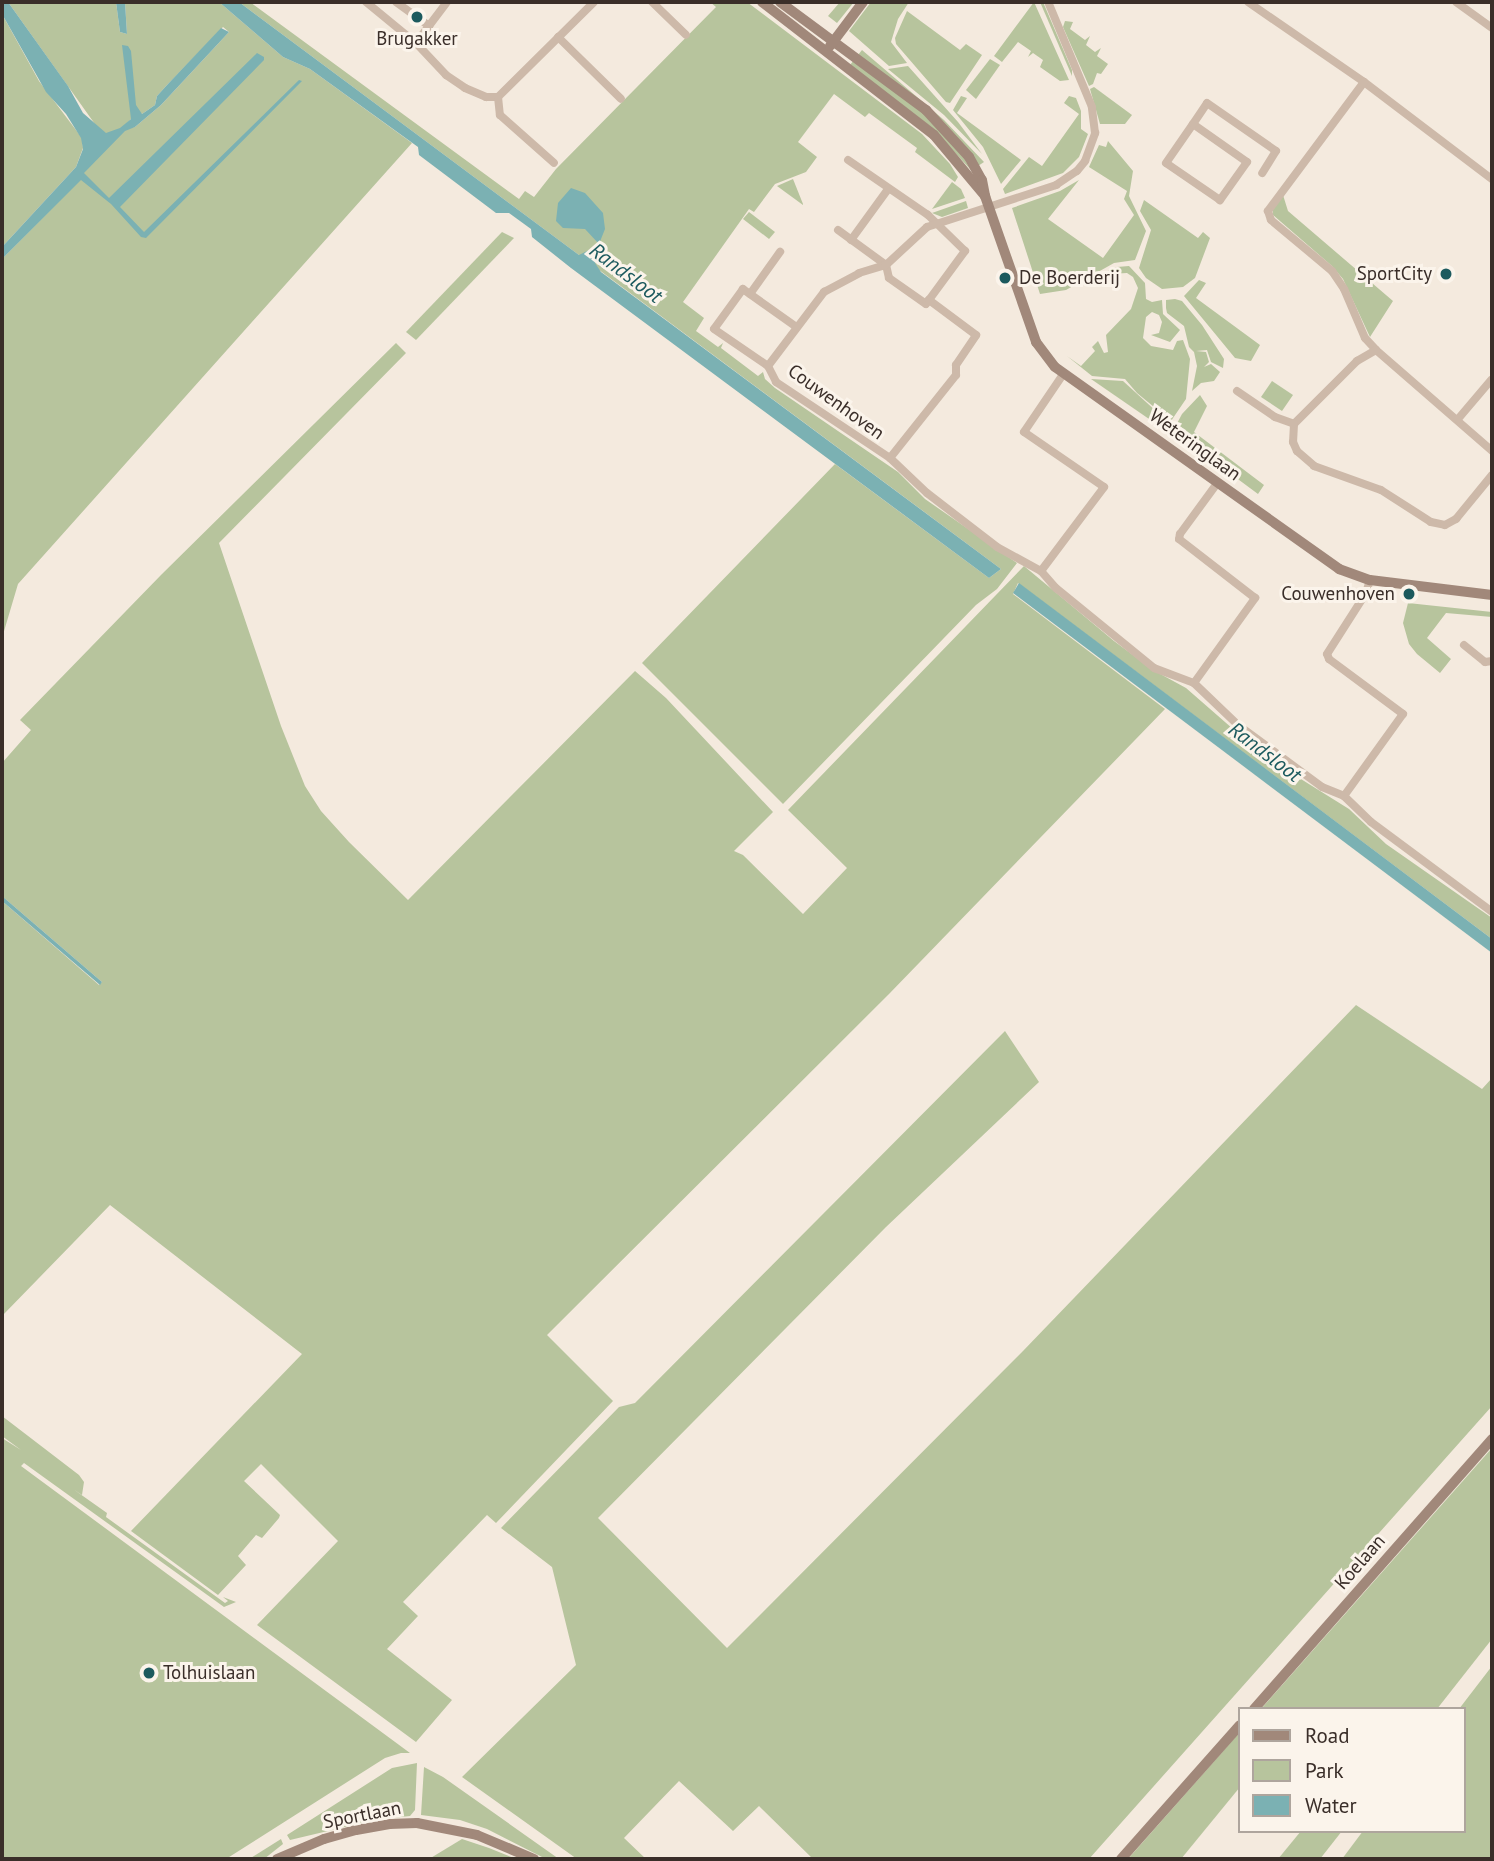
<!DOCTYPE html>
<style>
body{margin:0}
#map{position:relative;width:1494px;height:1861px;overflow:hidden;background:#f4eade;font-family:"PT Sans",sans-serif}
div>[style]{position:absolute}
.green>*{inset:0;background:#b7c49d}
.water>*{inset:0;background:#7bb1b3}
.street>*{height:8px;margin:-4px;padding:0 4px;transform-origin:4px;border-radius:4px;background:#cdb9a9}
.secondary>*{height:10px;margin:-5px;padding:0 5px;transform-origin:5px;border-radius:5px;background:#a1887a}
.dots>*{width:19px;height:19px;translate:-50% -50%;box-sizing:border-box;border:4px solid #fbf4eb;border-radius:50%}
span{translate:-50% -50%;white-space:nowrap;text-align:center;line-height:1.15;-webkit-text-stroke:6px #fbf4eb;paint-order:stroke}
.poi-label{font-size:19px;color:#3a2e29}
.right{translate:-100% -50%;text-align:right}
.left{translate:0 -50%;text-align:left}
.street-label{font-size:19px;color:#3a2e29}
.water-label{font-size:21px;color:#1c5a5e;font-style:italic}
.frame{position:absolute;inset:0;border:4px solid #3a2e29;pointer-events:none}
.legend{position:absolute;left:1238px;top:1707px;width:228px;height:126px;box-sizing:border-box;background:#fbf4eb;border:2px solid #aea59d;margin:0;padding:9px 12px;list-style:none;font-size:21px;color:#3a2e29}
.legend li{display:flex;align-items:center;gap:14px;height:35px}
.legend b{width:35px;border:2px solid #aea59d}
</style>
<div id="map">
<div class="green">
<i style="clip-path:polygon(evenodd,8px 2px,116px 2px,120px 32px,127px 34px,125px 2px,219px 2px,283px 57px,310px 69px,412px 143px,18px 584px,2px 638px,2px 259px,79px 181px,102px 134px,8px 2px,223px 27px,229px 32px,161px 105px,135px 127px,121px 129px,138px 112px,142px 114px,155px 105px,157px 96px,167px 85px,223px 27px)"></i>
<i style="clip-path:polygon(239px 2px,250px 2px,519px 199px,525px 191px,534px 197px,556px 169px,716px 7px,710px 2px,747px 2px,922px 134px,950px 164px,958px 177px,955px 182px,915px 152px,917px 148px,869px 113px,865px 117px,834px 94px,798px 142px,817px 157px,806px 172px,775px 184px,754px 212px,749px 209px,683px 302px,704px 318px,696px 331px,718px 347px,723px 343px,721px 348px,758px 376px,763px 372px,765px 379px,775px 388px,898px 472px,925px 499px,1017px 563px,997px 589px,976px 605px,783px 804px,642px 663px,835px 464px,989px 578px,1001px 569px)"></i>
<i style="clip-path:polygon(840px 2px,854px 2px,837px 23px,828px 16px)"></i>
<i style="clip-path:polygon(871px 2px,909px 2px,898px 19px,891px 42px,907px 63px,889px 66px,849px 31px)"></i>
<i style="clip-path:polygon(1034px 2px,1069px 80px,1060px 81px,1040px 67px,1043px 60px,1033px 53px,1028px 57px,1031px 51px,1018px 42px,1002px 62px,994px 56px)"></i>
<i style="clip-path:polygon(1040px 2px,1043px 2px,1072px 70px,1072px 76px)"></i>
<i style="clip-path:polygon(907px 11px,960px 50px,966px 44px,982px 55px,950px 103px,946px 102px,896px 44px,895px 38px)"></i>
<i style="clip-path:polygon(2px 14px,39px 81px,82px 138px,83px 148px,76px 167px,2px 247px)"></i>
<i style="clip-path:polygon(1065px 21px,1073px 22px,1070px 29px,1085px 40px,1090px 36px,1086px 45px,1095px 52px,1101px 48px,1097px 56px,1108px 64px,1101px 74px,1097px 73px,1093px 84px,1089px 86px,1063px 27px)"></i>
<i style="clip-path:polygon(862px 50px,944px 120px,984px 162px,978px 166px,969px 153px,858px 55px)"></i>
<i style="clip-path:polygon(990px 59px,1000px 65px,976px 99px,966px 90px)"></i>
<i style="clip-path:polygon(854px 60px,920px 110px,958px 148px,971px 170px,931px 127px,850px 65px)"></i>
<i style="clip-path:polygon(908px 66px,958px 122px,982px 154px,944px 115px,888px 69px)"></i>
<i style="clip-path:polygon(1094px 87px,1132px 115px,1125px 124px,1100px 124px,1090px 89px)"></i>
<i style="clip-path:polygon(961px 96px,967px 98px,957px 113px,1021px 160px,1001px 184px,983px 147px,953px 110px)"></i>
<i style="clip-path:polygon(1069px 96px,1076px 98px,1081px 111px,1081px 129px,1088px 134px,1079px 157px,1063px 173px,1005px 194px,1003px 189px,1029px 157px,1042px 166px,1079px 114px,1064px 103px)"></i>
<i style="clip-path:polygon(1108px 141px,1133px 171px,1129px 196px,1146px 231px,1135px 260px,1114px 263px,1066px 290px,1040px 294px,1012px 208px,1060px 191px,1079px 180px,1048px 219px,1103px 258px,1134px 215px,1124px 199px,1127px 191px,1089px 167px,1099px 145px,1106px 147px)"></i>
<i style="clip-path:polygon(793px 179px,803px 204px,803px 205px,777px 186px)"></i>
<i style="clip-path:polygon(952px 182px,961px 189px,965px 198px,932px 209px)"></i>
<i style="clip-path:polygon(1283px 195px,1288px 211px,1393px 301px,1370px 337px,1343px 279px,1332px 266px,1273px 215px,1273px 209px)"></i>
<i style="clip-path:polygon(1144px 200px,1198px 238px,1203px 232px,1210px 238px,1195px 278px,1183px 287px,1162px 289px,1146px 278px,1139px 268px,1151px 230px,1140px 211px)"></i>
<i style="clip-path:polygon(966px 201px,968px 208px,942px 217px,932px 213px)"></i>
<i style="clip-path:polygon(749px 212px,775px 232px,769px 239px,743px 219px)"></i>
<i style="clip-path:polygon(502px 232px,514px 238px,416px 340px,406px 332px)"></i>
<i style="clip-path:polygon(1129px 266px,1145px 283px,1146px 299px,1152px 302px,1162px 300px,1163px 314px,1180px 330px,1170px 342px,1151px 335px,1159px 333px,1162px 322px,1159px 315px,1152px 312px,1146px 317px,1143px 338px,1151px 346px,1173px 350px,1177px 341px,1183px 340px,1190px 359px,1186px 399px,1171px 421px,1137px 393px,1125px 379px,1092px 376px,1067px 356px,1081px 366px,1095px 351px,1092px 347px,1098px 341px,1104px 353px,1108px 352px,1106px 335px,1131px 309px,1138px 288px,1133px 277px,1127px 273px,1110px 274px,1102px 283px,1096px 276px,1117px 267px)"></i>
<i style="clip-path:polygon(1199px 280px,1206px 283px,1196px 298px,1260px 345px,1251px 361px,1235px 358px,1184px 296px)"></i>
<i style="clip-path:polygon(1175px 299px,1182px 301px,1202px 325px,1224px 359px,1223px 368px,1211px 362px,1207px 350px,1196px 351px,1206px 352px,1209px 362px,1204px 367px,1211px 364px,1220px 372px,1214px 381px,1201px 383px,1192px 391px,1197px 366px,1194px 352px,1189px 347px,1184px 326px,1167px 313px,1166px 308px,1166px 300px)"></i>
<i style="clip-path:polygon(396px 343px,406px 353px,219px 543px,281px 726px,305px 786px,321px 811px,349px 842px,408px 900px,635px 671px,666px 698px,773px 812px,734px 851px,743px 855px,803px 914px,847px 868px,788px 810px,1024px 566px,1114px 641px,1153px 670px,1186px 688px,1233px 729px,1288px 771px,1349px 809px,1386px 844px,1492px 918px,1492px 939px,1018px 583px,1013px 594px,1165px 709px,889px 994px,547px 1335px,613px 1401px,496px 1523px,487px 1515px,403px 1602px,418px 1616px,387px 1649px,452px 1700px,416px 1742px,257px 1625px,338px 1541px,261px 1464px,244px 1481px,280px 1515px,279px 1518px,262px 1538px,256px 1535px,238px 1556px,246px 1565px,218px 1595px,131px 1531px,302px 1354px,110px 1205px,2px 1316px,2px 901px,99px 985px,102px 982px,2px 896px,2px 763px,31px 730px,20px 720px,161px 575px)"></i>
<i style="clip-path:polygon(1091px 379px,1123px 381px,1169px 423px,1165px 430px)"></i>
<i style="clip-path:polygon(1272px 381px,1293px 395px,1282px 411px,1261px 397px)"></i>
<i style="clip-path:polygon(1200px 395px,1207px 406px,1194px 432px,1264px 485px,1258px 494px,1173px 431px,1182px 414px)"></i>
<i style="clip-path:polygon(1408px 603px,1492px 612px,1492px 617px,1446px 613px,1427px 638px,1451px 659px,1440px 673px,1417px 654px,1409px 644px,1403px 623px)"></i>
<i style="clip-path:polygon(1356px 1005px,1482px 1089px,1492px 1078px,1492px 1406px,1089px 1859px,813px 1859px,759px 1806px,733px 1831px,679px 1781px,624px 1838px,646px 1859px,577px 1859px,462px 1777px,576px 1665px,552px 1567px,501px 1528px,619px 1407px,635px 1403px,1005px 1031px,1039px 1082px,886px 1227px,598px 1518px,727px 1648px,1023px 1351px)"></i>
<i style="clip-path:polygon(2px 1416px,79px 1475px,84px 1482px,82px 1495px,73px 1489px,107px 1513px,106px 1517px,225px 1603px,228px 1601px,223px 1597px,236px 1602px,224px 1607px,24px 1463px,21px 1466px,410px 1753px,401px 1753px,385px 1758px,226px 1859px,2px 1859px,2px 1438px,21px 1450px,2px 1436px)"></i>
<i style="clip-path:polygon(1492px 1448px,1492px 1639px,1437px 1709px,1261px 1709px)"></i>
<i style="clip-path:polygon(1492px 1666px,1492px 1859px,1342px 1859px,1363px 1831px,1464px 1831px,1464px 1709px,1459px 1709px)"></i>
<i style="clip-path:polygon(1240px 1732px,1240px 1787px,1181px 1859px,1128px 1859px)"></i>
<i style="clip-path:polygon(417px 1763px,415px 1810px,410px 1816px,374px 1820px,290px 1840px,287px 1835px,392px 1768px)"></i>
<i style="clip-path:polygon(424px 1767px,443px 1777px,559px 1859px,546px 1859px,487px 1829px,460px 1820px,421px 1815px)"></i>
<i style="clip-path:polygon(1301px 1831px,1342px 1831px,1320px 1859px,1278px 1859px)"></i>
<i style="clip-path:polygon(281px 1839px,283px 1844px,264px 1859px,249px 1859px)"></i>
<i style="clip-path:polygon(462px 1839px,489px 1848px,516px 1859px,429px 1859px)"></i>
</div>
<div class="water">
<i style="clip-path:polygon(2px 2px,8px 2px,68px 86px,83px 113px,106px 133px,120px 128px,131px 119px,122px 45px,128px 46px,131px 51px,136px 105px,142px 114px,155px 105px,157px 96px,167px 85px,221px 28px,229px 32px,161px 105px,135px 127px,125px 131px,84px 173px,109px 198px,257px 53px,264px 57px,264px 60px,120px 207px,144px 232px,299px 80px,302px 81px,146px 238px,141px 237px,111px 204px,81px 180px,2px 259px,2px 247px,76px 167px,83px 149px,81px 138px,66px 114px,46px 92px,2px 14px)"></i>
<i style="clip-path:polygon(116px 2px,125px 2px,127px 34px,120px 32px)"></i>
<i style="clip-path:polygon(219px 2px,239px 2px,579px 255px,591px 249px,594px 251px,595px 263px,601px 272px,1001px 569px,989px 578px,571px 268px,532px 237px,531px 229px,509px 213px,496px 213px,419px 155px,418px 147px,310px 69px,283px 57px)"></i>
<i style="clip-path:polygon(571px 188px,585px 193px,603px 213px,605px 229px,599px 244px,585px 229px,563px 228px,556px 221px,558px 203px)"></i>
<i style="clip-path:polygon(1019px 583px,1492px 939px,1492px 953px,1013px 593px)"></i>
<i style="clip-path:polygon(2px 896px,102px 982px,100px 985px,2px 901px)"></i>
</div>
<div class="street">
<i style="left:366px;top:2px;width:65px;rotate:39.4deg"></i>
<i style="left:416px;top:43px;width:44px;rotate:46.8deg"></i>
<i style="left:446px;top:75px;width:23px;rotate:34deg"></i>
<i style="left:465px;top:88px;width:23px;rotate:23deg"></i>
<i style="left:486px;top:97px;width:12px"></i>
<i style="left:498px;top:97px;width:135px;rotate:-44.7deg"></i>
<i style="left:396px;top:2px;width:41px;rotate:36deg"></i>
<i style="left:652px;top:2px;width:47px;rotate:44.1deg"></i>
<i style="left:1248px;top:2px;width:141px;rotate:34.6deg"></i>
<i style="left:1364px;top:82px;width:161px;rotate:37.2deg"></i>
<i style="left:1456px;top:2px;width:44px;rotate:35.8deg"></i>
<i style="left:558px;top:37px;width:88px;rotate:44.5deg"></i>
<i style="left:416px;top:43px;width:51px;rotate:-52.9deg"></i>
<i style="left:1364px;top:82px;width:161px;rotate:126.7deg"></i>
<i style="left:1268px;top:211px;width:9px;rotate:72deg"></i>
<i style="left:1271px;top:220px;width:80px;rotate:39.9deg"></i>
<i style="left:1332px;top:271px;width:22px;rotate:56deg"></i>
<i style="left:1344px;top:289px;width:53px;rotate:66.8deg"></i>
<i style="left:1365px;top:338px;width:16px;rotate:47deg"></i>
<i style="left:1376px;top:350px;width:154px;rotate:41deg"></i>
<i style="left:498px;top:97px;width:18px;rotate:84deg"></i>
<i style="left:500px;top:115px;width:72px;rotate:41.6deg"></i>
<i style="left:1193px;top:124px;width:66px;rotate:35.1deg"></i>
<i style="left:1247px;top:162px;width:47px;rotate:125.4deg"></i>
<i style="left:1220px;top:200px;width:65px;rotate:-145.6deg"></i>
<i style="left:1166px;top:163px;width:47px;rotate:-55.3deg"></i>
<i style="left:1193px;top:124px;width:25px;rotate:-56deg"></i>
<i style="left:1207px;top:103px;width:84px;rotate:34.8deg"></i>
<i style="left:1276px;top:151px;width:26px;rotate:122deg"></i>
<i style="left:838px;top:230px;width:59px;rotate:36.1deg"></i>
<i style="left:886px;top:265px;width:13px;rotate:77deg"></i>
<i style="left:889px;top:278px;width:45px;rotate:35.1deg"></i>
<i style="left:926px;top:304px;width:66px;rotate:-53.7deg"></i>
<i style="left:965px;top:251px;width:52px;rotate:-135.8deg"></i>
<i style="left:928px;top:215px;width:97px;rotate:-145.5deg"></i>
<i style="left:851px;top:240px;width:63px;rotate:-54deg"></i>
<i style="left:750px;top:294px;width:52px;rotate:-54.5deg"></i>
<i style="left:795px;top:326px;width:64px;rotate:-144.6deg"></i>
<i style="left:743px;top:289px;width:49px;rotate:125.9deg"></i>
<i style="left:714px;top:329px;width:65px;rotate:34.4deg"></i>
<i style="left:768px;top:366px;width:18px;rotate:63deg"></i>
<i style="left:776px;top:382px;width:137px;rotate:33.7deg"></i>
<i style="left:890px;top:458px;width:51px;rotate:43.4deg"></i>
<i style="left:927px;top:493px;width:88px;rotate:37.6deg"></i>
<i style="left:997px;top:547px;width:50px;rotate:28.6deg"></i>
<i style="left:1041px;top:571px;width:23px;rotate:49deg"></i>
<i style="left:1056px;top:588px;width:127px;rotate:39.2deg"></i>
<i style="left:1154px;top:668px;width:43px;rotate:20.6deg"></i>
<i style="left:1194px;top:683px;width:61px;rotate:43.7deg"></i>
<i style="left:1238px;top:725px;width:104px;rotate:36.4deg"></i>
<i style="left:1322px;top:787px;width:24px;rotate:22deg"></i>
<i style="left:1344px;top:796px;width:37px;rotate:44deg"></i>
<i style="left:1371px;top:822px;width:151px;rotate:36.6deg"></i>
<i style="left:1376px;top:350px;width:22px;rotate:150deg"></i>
<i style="left:1357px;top:361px;width:89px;rotate:135deg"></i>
<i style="left:1294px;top:424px;width:18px;rotate:93deg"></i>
<i style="left:1293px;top:442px;width:10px;rotate:66deg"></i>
<i style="left:1297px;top:451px;width:23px;rotate:41deg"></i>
<i style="left:1314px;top:466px;width:71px;rotate:19.7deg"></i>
<i style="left:1381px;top:490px;width:59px;rotate:32.6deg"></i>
<i style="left:1431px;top:522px;width:14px;rotate:12deg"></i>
<i style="left:1445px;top:525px;width:13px;rotate:-29deg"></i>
<i style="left:1456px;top:519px;width:57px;rotate:-50.7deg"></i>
<i style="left:768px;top:366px;width:93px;rotate:-52.9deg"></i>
<i style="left:824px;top:292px;width:40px;rotate:-28deg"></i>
<i style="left:859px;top:273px;width:28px;rotate:-17deg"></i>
<i style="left:886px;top:265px;width:56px;rotate:-42.8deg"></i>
<i style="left:927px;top:227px;width:136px;rotate:-18deg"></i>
<i style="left:1056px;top:185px;width:25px;rotate:-34deg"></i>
<i style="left:1077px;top:171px;width:13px;rotate:-51deg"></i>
<i style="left:1085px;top:161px;width:30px;rotate:-70deg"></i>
<i style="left:1095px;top:133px;width:26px;rotate:-97deg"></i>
<i style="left:1092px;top:107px;width:114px;rotate:-112.7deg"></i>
<i style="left:1237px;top:391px;width:46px;rotate:34.4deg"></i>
<i style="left:1275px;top:417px;width:20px;rotate:20deg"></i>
<i style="left:1458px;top:419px;width:52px;rotate:-49.6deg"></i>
<i style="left:890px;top:458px;width:106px;rotate:-51.5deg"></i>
<i style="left:956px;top:375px;width:10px;rotate:-90deg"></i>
<i style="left:956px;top:365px;width:36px;rotate:-56deg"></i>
<i style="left:976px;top:335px;width:59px;rotate:-143.3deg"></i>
<i style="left:1041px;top:571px;width:105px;rotate:-53.1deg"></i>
<i style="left:1104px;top:487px;width:97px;rotate:-145.5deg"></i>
<i style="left:1024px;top:432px;width:71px;rotate:-55.9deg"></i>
<i style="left:1464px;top:645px;width:27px;rotate:39deg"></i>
<i style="left:1485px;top:662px;width:7px;rotate:-8deg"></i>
<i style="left:1194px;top:683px;width:105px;rotate:-54.3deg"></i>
<i style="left:1255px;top:598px;width:96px;rotate:-142.2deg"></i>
<i style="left:1179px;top:539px;width:5px;rotate:-79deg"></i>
<i style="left:1180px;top:534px;width:64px;rotate:-53.8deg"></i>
<i style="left:1344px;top:796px;width:101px;rotate:-54.3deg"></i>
<i style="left:1403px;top:714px;width:92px;rotate:-143.4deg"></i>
<i style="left:1329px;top:659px;width:5px;rotate:-112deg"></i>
<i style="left:1327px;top:654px;width:72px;rotate:-57.4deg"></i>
<i style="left:1366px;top:593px;width:14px;rotate:-73deg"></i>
</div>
<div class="secondary">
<i style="left:762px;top:2px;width:217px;rotate:37.7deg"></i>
<i style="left:934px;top:135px;width:80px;rotate:50.1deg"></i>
<i style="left:780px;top:2px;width:182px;rotate:36.5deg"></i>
<i style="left:926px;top:110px;width:64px;rotate:47.5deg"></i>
<i style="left:969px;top:157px;width:26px;rotate:61deg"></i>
<i style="left:982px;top:180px;width:16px;rotate:79deg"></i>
<i style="left:985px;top:196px;width:155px;rotate:70.7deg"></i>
<i style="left:1036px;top:342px;width:31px;rotate:53deg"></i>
<i style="left:1055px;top:367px;width:349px;rotate:35.4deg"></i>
<i style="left:1339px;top:569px;width:33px;rotate:20deg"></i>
<i style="left:1370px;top:580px;width:123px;rotate:7deg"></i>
<i style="left:830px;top:46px;width:55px;rotate:-53.1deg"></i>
<i style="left:1254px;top:1709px;width:360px;rotate:-48.6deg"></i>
<i style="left:277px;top:1859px;width:51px;rotate:-23.1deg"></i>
<i style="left:324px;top:1839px;width:33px;rotate:-16deg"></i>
<i style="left:356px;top:1830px;width:34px;rotate:-10deg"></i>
<i style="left:389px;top:1824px;width:28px;rotate:-2deg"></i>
<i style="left:417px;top:1823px;width:61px;rotate:11.3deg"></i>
<i style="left:477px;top:1835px;width:62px;rotate:22.8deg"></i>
<i style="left:1121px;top:1859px;width:179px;rotate:-48.4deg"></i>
</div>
<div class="dots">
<i style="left:417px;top:17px;background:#1c5a5e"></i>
<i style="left:1446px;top:274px;background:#1c5a5e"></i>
<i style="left:1005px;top:278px;background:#1c5a5e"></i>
<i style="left:1409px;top:594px;background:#1c5a5e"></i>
<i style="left:149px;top:1673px;background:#1c5a5e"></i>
</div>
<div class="poi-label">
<span style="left:417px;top:39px">Brugakker</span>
<span class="right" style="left:1432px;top:274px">SportCity</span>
<span class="left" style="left:1019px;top:278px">De Boerderij</span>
<span class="right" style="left:1395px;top:594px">Couwenhoven</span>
<span class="left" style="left:163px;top:1673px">Tolhuislaan</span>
</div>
<div class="street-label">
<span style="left:836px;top:402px;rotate:36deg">Couwenhoven</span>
<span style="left:1195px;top:445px;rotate:36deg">Weteringlaan</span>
<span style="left:1360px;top:1562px;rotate:-49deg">Koelaan</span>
<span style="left:362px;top:1815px;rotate:-11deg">Sportlaan</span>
</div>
<div class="water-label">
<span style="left:626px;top:273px;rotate:37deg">Randsloot</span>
<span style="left:1265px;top:752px;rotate:37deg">Randsloot</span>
</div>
<div class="frame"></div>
<ul class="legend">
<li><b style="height:9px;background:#a1887a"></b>Road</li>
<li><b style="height:19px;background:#b7c49d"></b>Park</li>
<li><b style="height:19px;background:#7bb1b3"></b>Water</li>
</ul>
</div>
